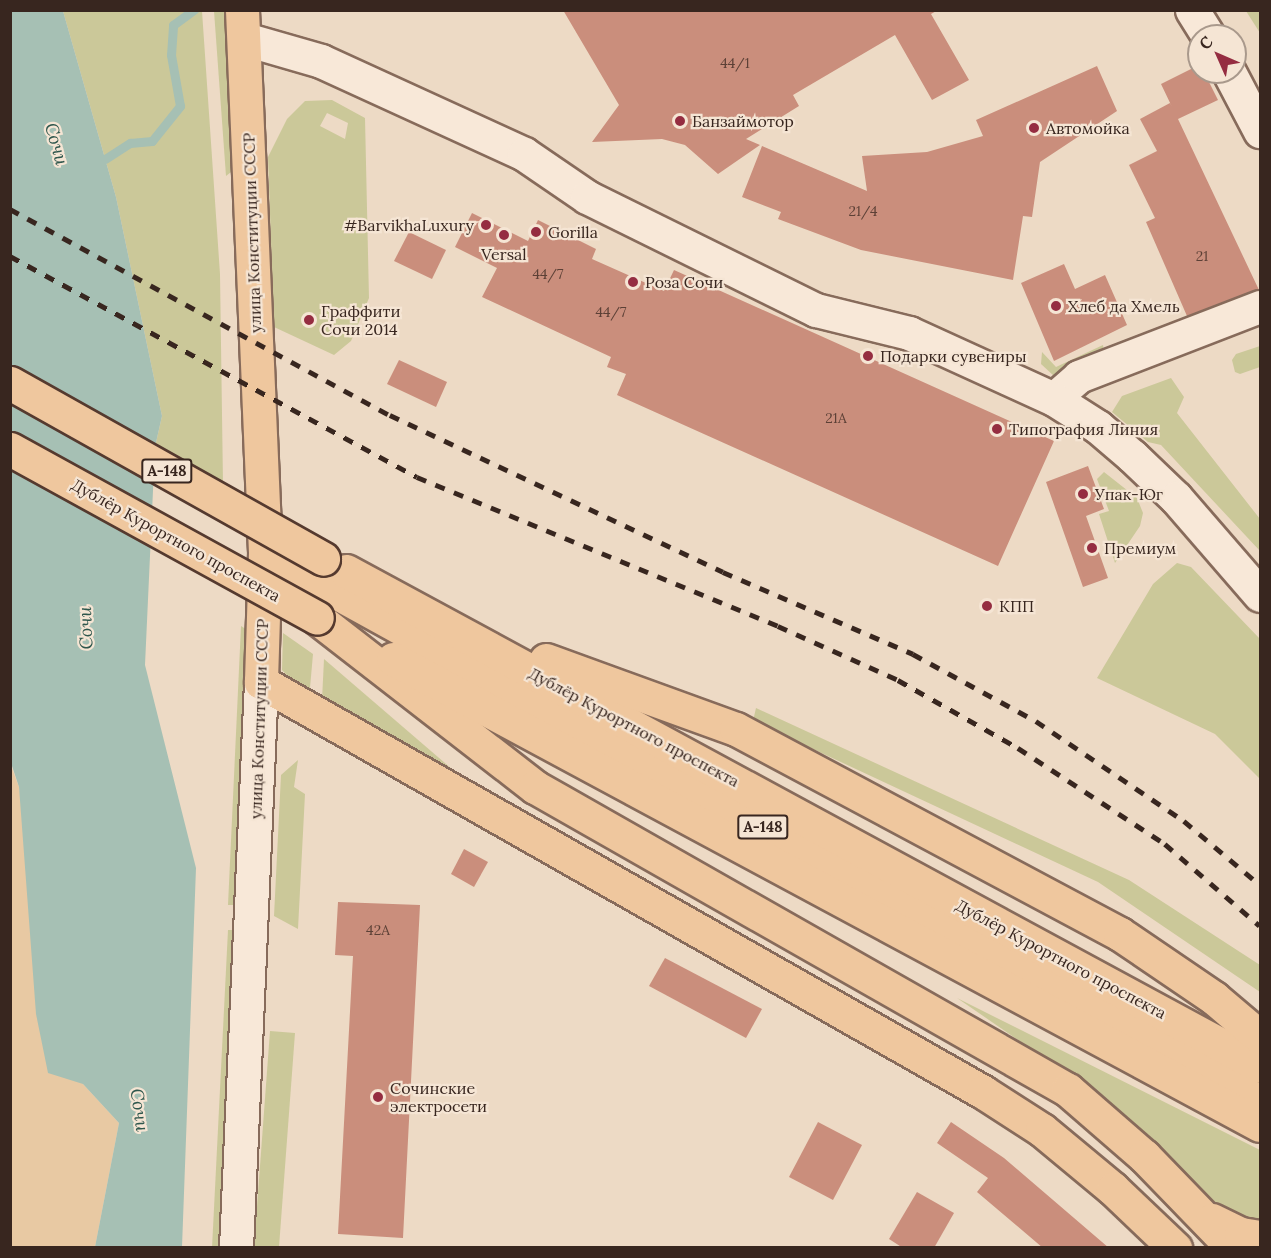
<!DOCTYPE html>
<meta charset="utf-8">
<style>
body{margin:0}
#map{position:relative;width:1271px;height:1258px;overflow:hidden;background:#eddac5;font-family:Lora,serif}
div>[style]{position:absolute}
.green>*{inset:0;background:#cbc899}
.sand>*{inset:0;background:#e8c9a3}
.water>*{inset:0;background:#a6c0b4}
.stream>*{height:9px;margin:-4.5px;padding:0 4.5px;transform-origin:4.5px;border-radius:4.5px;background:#a6c0b4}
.building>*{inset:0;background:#ca8e7c}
.roads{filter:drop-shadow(2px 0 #876b5b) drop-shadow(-2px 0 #876b5b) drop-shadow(0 2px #876b5b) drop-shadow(0 -2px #876b5b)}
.street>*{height:32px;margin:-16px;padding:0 16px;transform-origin:16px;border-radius:16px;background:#f8e8d8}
.secondary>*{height:33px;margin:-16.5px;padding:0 16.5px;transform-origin:16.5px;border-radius:16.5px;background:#f8e8d8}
.primary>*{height:33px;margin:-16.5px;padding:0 16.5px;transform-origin:16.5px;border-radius:16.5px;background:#efc79e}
.rail>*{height:4.5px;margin-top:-2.25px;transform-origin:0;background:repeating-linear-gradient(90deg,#38261f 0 10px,transparent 0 20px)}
.bridges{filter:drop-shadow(2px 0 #553a2f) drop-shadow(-2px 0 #553a2f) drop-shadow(0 2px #553a2f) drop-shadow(0 -2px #553a2f)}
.primary-bridge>*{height:33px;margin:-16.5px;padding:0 16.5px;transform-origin:16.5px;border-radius:16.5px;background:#efc79e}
.dots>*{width:16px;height:16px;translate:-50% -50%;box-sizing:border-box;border:3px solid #f5e5d4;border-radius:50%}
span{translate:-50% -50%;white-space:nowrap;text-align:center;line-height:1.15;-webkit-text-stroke:4.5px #f5e5d4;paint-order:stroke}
.number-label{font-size:14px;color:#5c4036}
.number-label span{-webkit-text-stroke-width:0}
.shield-label span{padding:2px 4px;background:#f5e5d4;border:2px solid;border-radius:4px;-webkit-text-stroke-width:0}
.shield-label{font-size:15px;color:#38261f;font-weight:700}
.poi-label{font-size:16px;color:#38261f}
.left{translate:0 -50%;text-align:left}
.right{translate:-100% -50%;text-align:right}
.street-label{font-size:16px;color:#38261f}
.water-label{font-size:18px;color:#2f574d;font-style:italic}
.frame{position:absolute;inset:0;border:12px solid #38261f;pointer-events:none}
.north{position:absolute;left:1187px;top:24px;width:60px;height:60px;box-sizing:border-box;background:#f5e5d4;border:2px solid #a9998c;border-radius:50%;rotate:315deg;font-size:16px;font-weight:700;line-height:24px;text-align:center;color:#38261f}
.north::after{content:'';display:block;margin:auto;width:21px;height:27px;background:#952d41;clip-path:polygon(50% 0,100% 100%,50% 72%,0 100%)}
</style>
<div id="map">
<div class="green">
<i style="clip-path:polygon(63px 11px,202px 11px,220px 274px,223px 484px,155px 447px,162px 416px,116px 197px)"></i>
<i style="clip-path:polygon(214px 11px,242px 11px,249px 158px,226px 176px)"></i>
<i style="clip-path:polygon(1246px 11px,1260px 11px,1260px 33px)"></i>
<i style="clip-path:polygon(evenodd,332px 100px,365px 118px,369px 298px,351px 341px,334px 355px,274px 327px,268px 157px,287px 119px,305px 101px,332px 100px,327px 113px,348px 123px,345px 139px,320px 126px,327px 113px)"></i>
<i style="clip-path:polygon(1103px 345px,1104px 353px,1054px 376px,1041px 364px,1042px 352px,1056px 367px)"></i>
<i style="clip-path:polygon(1260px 346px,1260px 367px,1240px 374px,1235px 372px,1232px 360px,1236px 354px)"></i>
<i style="clip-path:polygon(1171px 378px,1184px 397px,1177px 413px,1260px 519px,1260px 551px,1161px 445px,1148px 442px,1112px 412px,1122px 396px)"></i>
<i style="clip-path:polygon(1104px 472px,1137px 498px,1143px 513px,1140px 526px,1115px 563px,1099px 514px,1109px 511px,1097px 479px)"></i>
<i style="clip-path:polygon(1177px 563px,1191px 567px,1260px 639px,1260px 779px,1215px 734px,1097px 678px,1153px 584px)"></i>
<i style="clip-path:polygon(241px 626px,252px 633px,238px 905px,228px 905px)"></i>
<i style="clip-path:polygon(283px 633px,313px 654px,309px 699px,282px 670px)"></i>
<i style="clip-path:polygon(324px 659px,474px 788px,322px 700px)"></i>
<i style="clip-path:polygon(756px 708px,1129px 880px,1260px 965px,1260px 992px,1098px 882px,753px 721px)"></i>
<i style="clip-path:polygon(298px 760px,294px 787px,305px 794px,298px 929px,274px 916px,281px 775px)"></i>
<i style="clip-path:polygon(228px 930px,237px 930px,219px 1247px,212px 1248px)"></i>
<i style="clip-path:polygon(957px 998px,1260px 1150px,1260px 1237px,1242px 1227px,1104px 1099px)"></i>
<i style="clip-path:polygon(270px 1031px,295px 1033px,279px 1247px,254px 1247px)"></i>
</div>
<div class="sand">
<i style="clip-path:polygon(10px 763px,19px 787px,83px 1084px,119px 1123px,95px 1247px,11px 1247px)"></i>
</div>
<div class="water">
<i style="clip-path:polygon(11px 11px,63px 11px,116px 197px,162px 416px,155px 447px,145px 665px,196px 868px,182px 1247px,95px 1247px,119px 1123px,83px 1084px,48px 1073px,36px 1014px,19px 787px,11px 763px)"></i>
</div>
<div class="stream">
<i style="left:105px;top:159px;width:30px;rotate:-33deg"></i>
<i style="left:130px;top:143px;width:22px;rotate:-5deg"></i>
<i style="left:152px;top:141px;width:45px;rotate:-51.3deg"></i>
<i style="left:180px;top:106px;width:52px;rotate:-100deg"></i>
<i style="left:171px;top:55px;width:30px;rotate:-86deg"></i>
<i style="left:173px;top:25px;width:26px;rotate:-36deg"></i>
</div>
<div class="building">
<i style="clip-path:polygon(563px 10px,938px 10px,931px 14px,969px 80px,932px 100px,895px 35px,793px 95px,799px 106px,746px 139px,760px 145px,718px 174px,685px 145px,662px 139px,592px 142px,619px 105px)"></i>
<i style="clip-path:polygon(1199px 65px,1199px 72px,1204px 72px,1218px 100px,1178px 119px,1259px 290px,1187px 316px,1146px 222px,1155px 218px,1129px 165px,1157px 151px,1140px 119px,1170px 103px,1172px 107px,1161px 84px)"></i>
<i style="clip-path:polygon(1097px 66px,1117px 111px,1040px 162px,1032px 217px,1023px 216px,1013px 280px,861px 250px,778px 219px,781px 212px,742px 197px,762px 146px,867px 191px,862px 156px,927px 152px,983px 136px,976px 120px)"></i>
<i style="clip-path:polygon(472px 213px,528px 241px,538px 220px,596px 249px,592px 259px,664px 291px,674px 270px,1054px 441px,998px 566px,617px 395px,626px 374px,607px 367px,611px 357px,482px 297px,497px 268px,455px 247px)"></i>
<i style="clip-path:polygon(409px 232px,446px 250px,432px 279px,394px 261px)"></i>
<i style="clip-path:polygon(1064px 264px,1075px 289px,1105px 275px,1127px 325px,1054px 361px,1021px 283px)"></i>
<i style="clip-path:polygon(399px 360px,447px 382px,436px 407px,387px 384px)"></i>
<i style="clip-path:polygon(1088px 466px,1104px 509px,1086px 516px,1108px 578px,1083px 587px,1046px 482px)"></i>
<i style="clip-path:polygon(464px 849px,488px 862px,474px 887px,451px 874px)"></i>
<i style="clip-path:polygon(338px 902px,420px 905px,403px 1238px,338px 1234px,353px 956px,335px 955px)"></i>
<i style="clip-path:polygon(665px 958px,762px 1009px,746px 1038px,649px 986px)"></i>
<i style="clip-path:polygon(818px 1122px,862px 1145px,833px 1200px,789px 1177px)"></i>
<i style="clip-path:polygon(951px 1122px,1004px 1158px,1109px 1248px,1043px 1248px,977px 1192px,988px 1178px,937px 1143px)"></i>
<i style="clip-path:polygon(917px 1192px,954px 1213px,934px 1248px,903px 1248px,889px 1239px)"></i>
</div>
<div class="roads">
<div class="street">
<i style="left:1054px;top:399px;width:33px;rotate:-41deg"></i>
<i style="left:1079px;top:377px;width:194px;rotate:-21.1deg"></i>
</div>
<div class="secondary">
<i style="left:1192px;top:10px;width:31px;rotate:58deg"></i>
<i style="left:245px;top:39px;width:79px;rotate:16.1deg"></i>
<i style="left:321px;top:61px;width:223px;rotate:24.6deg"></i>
<i style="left:524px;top:154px;width:76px;rotate:34.3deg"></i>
<i style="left:587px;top:197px;width:255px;rotate:26.3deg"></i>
<i style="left:816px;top:310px;width:96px;rotate:13.9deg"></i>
<i style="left:909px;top:333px;width:159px;rotate:24.5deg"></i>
<i style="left:1054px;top:399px;width:52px;rotate:32.5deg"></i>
<i style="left:1098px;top:427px;width:45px;rotate:40.5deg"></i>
<i style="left:1132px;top:456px;width:61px;rotate:43.7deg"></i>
<i style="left:1176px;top:498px;width:128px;rotate:49.1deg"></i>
<i style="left:1229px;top:72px;width:67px;rotate:62.3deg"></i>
<i style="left:236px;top:1248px;width:567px;rotate:-87.47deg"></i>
</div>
<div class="primary">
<i style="left:242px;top:10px;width:543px;rotate:87.57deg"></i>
<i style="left:265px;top:553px;width:129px;rotate:91.8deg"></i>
<i style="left:261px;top:682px;width:830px;rotate:29.59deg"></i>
<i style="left:983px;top:1092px;width:70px;rotate:32.8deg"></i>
<i style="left:1042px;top:1130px;width:92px;rotate:39.7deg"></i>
<i style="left:1113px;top:1189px;width:86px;rotate:43.6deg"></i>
<i style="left:265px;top:553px;width:1136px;rotate:28.89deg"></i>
<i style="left:346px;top:571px;width:1039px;rotate:28.44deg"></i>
<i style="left:317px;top:618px;width:276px;rotate:37.8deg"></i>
<i style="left:535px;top:787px;width:613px;rotate:29.62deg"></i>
<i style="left:1068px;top:1090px;width:101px;rotate:41deg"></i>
<i style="left:1144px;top:1156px;width:128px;rotate:45.9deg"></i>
<i style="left:393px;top:659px;width:984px;rotate:28.26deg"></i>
<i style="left:546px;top:660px;width:202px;rotate:20deg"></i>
<i style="left:736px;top:729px;width:435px;rotate:28.1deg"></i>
<i style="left:1120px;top:934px;width:114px;rotate:34.2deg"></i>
<i style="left:1214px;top:998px;width:60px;rotate:40.3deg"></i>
<i style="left:1212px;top:1220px;width:32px;rotate:26deg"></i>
<i style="left:1241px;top:1234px;width:19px;rotate:9deg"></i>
</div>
</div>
<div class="rail">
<i style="left:10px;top:209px;width:432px;rotate:28.5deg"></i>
<i style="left:390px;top:415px;width:368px;rotate:25.2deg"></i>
<i style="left:723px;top:572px;width:207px;rotate:23.3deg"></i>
<i style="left:913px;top:654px;width:140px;rotate:28.6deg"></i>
<i style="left:1036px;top:721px;width:179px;rotate:34deg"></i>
<i style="left:1184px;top:821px;width:99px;rotate:40.1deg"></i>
<i style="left:10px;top:256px;width:463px;rotate:28.5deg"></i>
<i style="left:417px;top:477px;width:391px;rotate:22.4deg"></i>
<i style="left:778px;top:626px;width:132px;rotate:24.2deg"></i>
<i style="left:898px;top:680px;width:138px;rotate:29.5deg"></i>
<i style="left:1018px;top:748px;width:176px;rotate:33.1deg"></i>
<i style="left:1165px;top:844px;width:125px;rotate:40.8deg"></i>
</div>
<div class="bridges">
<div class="primary-bridge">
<i style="left:10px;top:383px;width:359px;rotate:29.3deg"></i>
<i style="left:10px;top:449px;width:350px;rotate:28.8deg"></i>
</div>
</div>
<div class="dots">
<i style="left:680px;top:121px;background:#952d41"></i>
<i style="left:1034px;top:128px;background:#952d41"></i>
<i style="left:486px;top:225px;background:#952d41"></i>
<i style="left:536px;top:232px;background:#952d41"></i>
<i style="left:504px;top:235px;background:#952d41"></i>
<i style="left:633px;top:282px;background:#952d41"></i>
<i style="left:1056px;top:306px;background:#952d41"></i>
<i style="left:309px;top:320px;background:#952d41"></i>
<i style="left:868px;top:356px;background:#952d41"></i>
<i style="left:997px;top:429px;background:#952d41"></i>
<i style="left:1083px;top:494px;background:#952d41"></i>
<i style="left:1092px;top:548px;background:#952d41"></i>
<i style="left:987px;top:606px;background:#952d41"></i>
<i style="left:378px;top:1097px;background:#952d41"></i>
</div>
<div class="number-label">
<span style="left:735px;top:63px">44/1</span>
<span style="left:863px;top:211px">21/4</span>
<span style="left:1202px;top:256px">21</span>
<span style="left:548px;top:274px">44/7</span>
<span style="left:611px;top:312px">44/7</span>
<span style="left:836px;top:418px">21А</span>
<span style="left:378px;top:930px">42А</span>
</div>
<div class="shield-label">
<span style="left:167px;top:471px">А-148</span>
<span style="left:763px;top:827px">А-148</span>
</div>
<div class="poi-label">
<span class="left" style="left:692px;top:121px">Банзаймотор</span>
<span class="left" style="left:1046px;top:128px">Автомойка</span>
<span class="right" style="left:474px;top:225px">#BarvikhaLuxury</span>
<span class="left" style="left:548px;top:232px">Gorilla</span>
<span style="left:504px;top:254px">Versal</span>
<span class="left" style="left:645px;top:282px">Роза Сочи</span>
<span class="left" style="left:1068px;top:306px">Хлеб да Хмель</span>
<span class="left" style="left:321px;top:320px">Граффити<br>Сочи 2014</span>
<span class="left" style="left:880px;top:356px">Подарки сувениры</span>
<span class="left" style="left:1009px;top:429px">Типография Линия</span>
<span class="left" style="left:1095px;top:494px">Упак-Юг</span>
<span class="left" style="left:1104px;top:548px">Премиум</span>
<span class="left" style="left:999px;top:606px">КПП</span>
<span class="left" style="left:390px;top:1097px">Сочинские<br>электросети</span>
</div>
<div class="street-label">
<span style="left:252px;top:233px;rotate:-92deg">улица Конституции СССР</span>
<span style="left:176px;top:540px;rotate:29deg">Дублёр Курортного проспекта</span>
<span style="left:259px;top:719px;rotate:-88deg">улица Конституции СССР</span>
<span style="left:634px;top:727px;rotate:28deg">Дублёр Курортного проспекта</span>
<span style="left:1061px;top:959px;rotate:28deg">Дублёр Курортного проспекта</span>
</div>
<div class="water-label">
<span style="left:56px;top:144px;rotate:74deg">Сочи</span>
<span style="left:86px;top:628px;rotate:-92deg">Сочи</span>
<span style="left:139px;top:1110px;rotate:82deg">Сочи</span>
</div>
<div class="frame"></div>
<div class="north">С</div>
</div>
